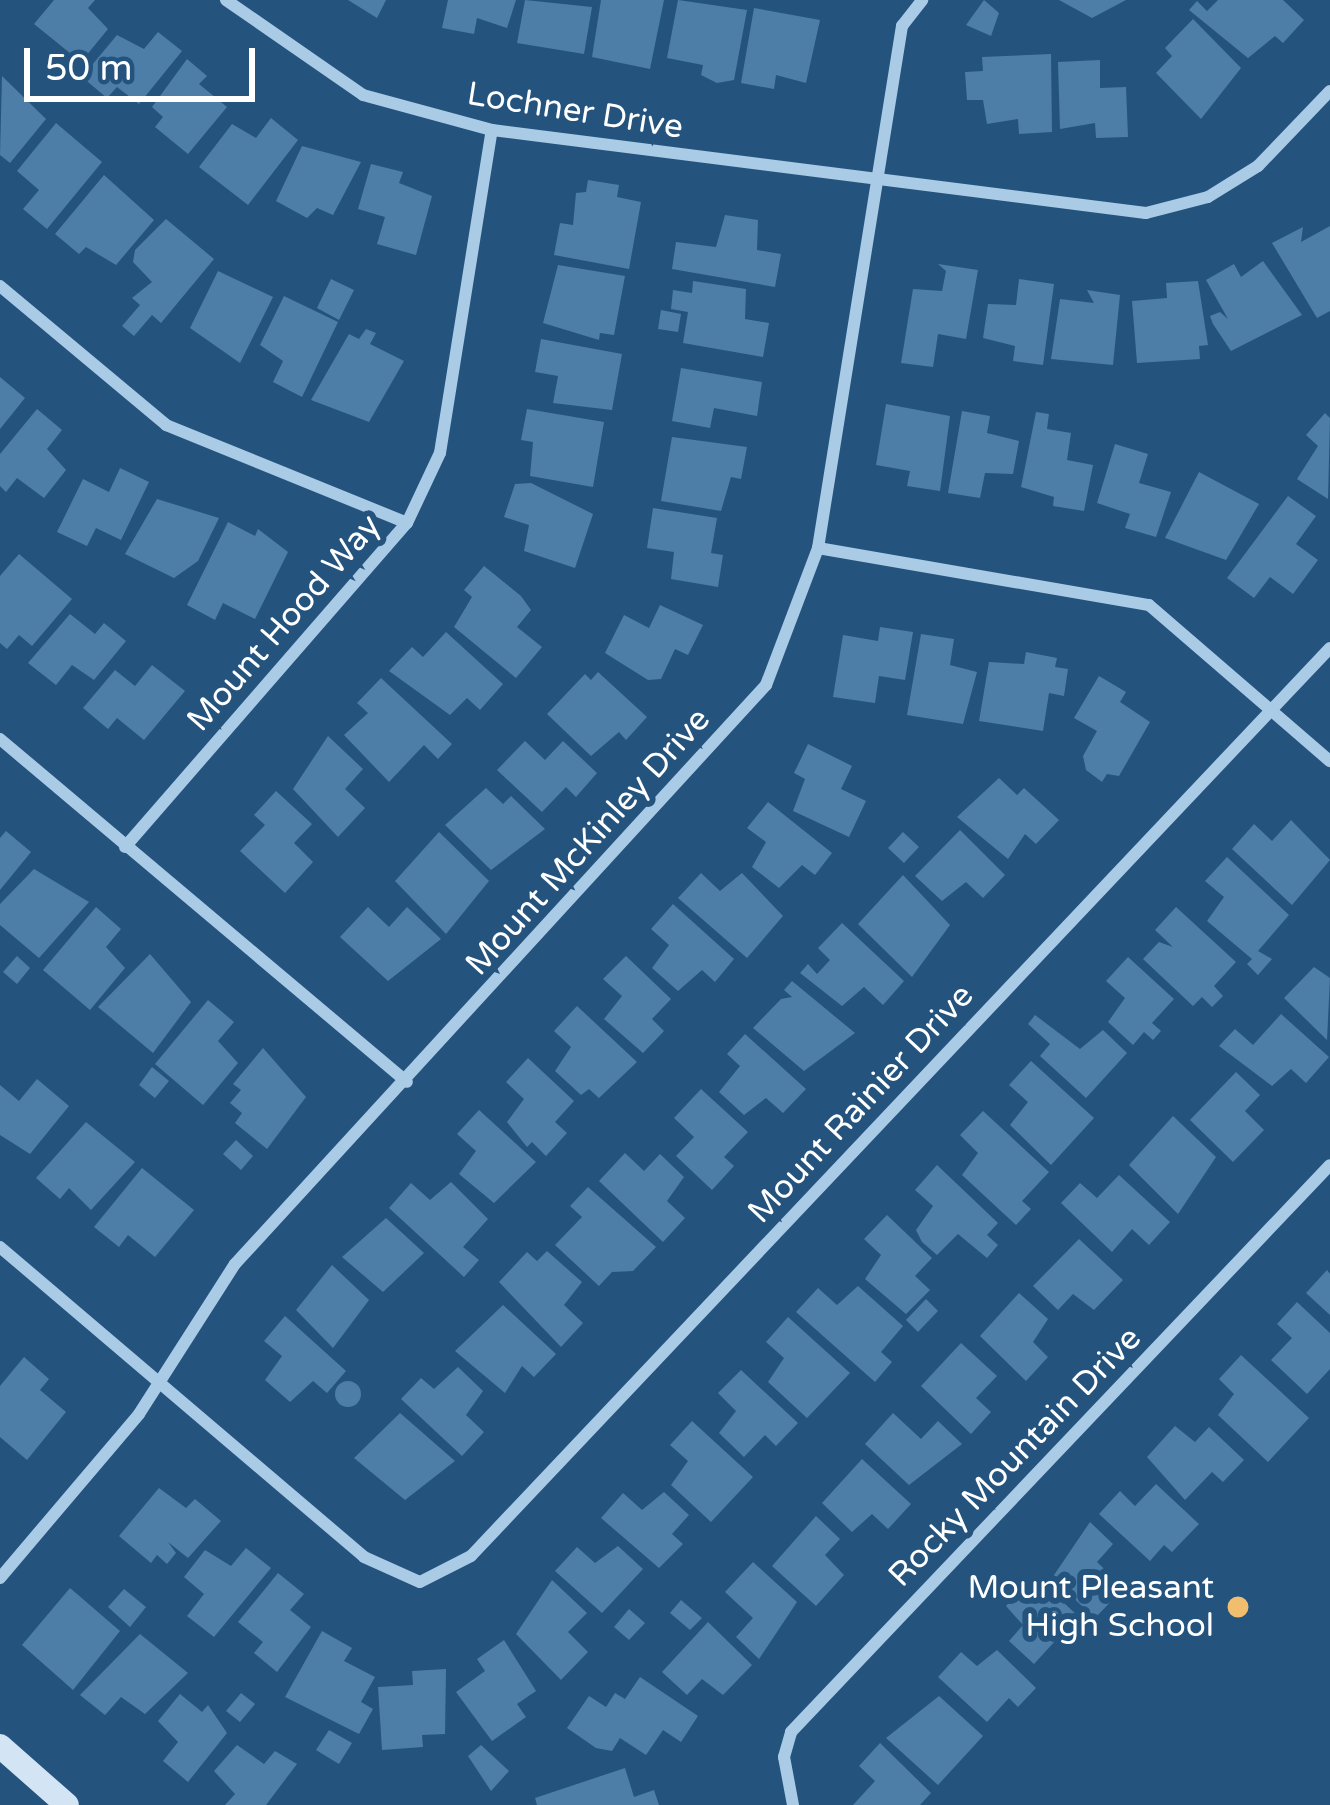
<!DOCTYPE html>
<style>
body{margin:0}
#map{position:relative;width:1330px;height:1805px;overflow:hidden;background:#24547e;font-family:"Varela Round",sans-serif}
div>[style]{position:absolute}
.building>*{inset:0;background:#4c7ea7}
.round{border-radius:50%}
.street>*{height:12px;margin:-6px;padding:0 6px;transform-origin:6px;border-radius:6px;background:#aacbe6}
.secondary>*{height:24px;margin:-12px;padding:0 12px;transform-origin:12px;border-radius:12px;background:#d3e5f5}
.dots>*{width:33px;height:33px;translate:-50% -50%;box-sizing:border-box;border:6px solid #24547e;border-radius:50%}
span{translate:-50% -50%;white-space:nowrap;text-align:center;line-height:1.15;-webkit-text-stroke:12px #24547e;paint-order:stroke}
.street-label{font-size:33px;color:#fff}
.poi-label{font-size:33px;color:#fff}
.right{translate:-100% -50%;text-align:right}
.scale{position:absolute;left:24px;top:48px;width:231px;height:54px;box-sizing:border-box;border:6px solid #fff;border-top:0;padding-left:15px;font-size:36px;line-height:42px;white-space:nowrap;color:#fff;-webkit-text-stroke:9px #24547e;paint-order:stroke}
</style>
<div id="map">
<div class="building">
<i style="clip-path:polygon(54px 0,95px 0,88px 8px,108px 29px,81px 62px,34px 24px)"></i>
<i style="clip-path:polygon(348px 0,386px 0,377px 18px)"></i>
<i style="clip-path:polygon(448px 0,516px 0,507px 28px,477px 18px,474px 34px,442px 28px)"></i>
<i style="clip-path:polygon(525px 0,592px 7px,584px 54px,517px 43px)"></i>
<i style="clip-path:polygon(601px 0,664px 0,650px 69px,592px 57px)"></i>
<i style="clip-path:polygon(678px 0,747px 10px,734px 80px,717px 83px,701px 75px,703px 65px,667px 58px)"></i>
<i style="clip-path:polygon(984px 0,999px 13px,991px 36px,966px 25px)"></i>
<i style="clip-path:polygon(1059px 0,1126px 0,1092px 18px)"></i>
<i style="clip-path:polygon(1218px 0,1283px 0,1304px 20px,1283px 43px,1275px 36px,1248px 58px,1189px 10px,1197px 1px,1207px 11px)"></i>
<i style="clip-path:polygon(754px 8px,820px 20px,806px 83px,776px 75px,774px 89px,741px 83px)"></i>
<i style="clip-path:polygon(1193px 19px,1241px 68px,1201px 119px,1156px 73px,1172px 56px,1165px 48px)"></i>
<i style="clip-path:polygon(158px 32px,182px 51px,139px 104px,117px 87px,107px 98px,82px 77px,117px 35px,144px 49px)"></i>
<i style="clip-path:polygon(1051px 54px,1052px 132px,1019px 134px,1018px 119px,987px 124px,983px 100px,967px 100px,965px 72px,983px 71px,982px 57px)"></i>
<i style="clip-path:polygon(187px 59px,207px 76px,199px 84px,227px 107px,188px 154px,155px 127px,163px 117px,152px 107px)"></i>
<i style="clip-path:polygon(1100px 60px,1100px 88px,1126px 87px,1128px 137px,1096px 138px,1095px 123px,1060px 129px,1058px 62px)"></i>
<i style="clip-path:polygon(2px 76px,46px 119px,10px 163px,0 155px)"></i>
<i style="clip-path:polygon(271px 118px,298px 140px,248px 205px,199px 167px,232px 124px,256px 138px)"></i>
<i style="clip-path:polygon(56px 123px,102px 162px,47px 229px,23px 209px,39px 190px,17px 171px)"></i>
<i style="clip-path:polygon(302px 146px,361px 162px,333px 215px,317px 208px,307px 218px,276px 201px)"></i>
<i style="clip-path:polygon(371px 164px,403px 172px,399px 183px,432px 196px,416px 255px,377px 244px,385px 217px,358px 209px)"></i>
<i style="clip-path:polygon(104px 175px,154px 220px,116px 265px,86px 247px,79px 254px,55px 234px)"></i>
<i style="clip-path:polygon(588px 180px,619px 185px,617px 197px,641px 202px,629px 269px,554px 255px,560px 223px,573px 225px,576px 193px,586px 192px)"></i>
<i style="clip-path:polygon(725px 215px,758px 220px,757px 250px,781px 254px,775px 287px,672px 269px,676px 242px,716px 247px)"></i>
<i style="clip-path:polygon(166px 219px,214px 259px,161px 323px,152px 315px,134px 336px,122px 326px,140px 305px,132px 298px,152px 282px,133px 262px,135px 250px)"></i>
<i style="clip-path:polygon(1330px 226px,1330px 311px,1317px 318px,1272px 243px,1303px 227px,1301px 242px)"></i>
<i style="clip-path:polygon(1263px 261px,1302px 315px,1231px 351px,1213px 324px,1210px 316px,1220px 312px,1228px 319px,1206px 280px,1234px 264px,1241px 277px)"></i>
<i style="clip-path:polygon(938px 264px,978px 270px,966px 339px,938px 334px,933px 367px,901px 363px,913px 289px,942px 291px,946px 271px)"></i>
<i style="clip-path:polygon(558px 265px,625px 276px,614px 335px,600px 333px,599px 340px,543px 323px)"></i>
<i style="clip-path:polygon(218px 271px,273px 297px,240px 363px,190px 328px)"></i>
<i style="clip-path:polygon(331px 279px,354px 290px,339px 320px,317px 308px)"></i>
<i style="clip-path:polygon(1019px 279px,1054px 284px,1043px 365px,1013px 361px,1015px 346px,983px 338px,988px 304px,1016px 305px)"></i>
<i style="clip-path:polygon(693px 281px,746px 289px,745px 319px,769px 323px,763px 357px,683px 343px,688px 312px,671px 309px,673px 290px,692px 293px)"></i>
<i style="clip-path:polygon(1198px 281px,1208px 345px,1199px 346px,1200px 359px,1137px 363px,1132px 301px,1167px 298px,1166px 283px)"></i>
<i style="clip-path:polygon(1087px 290px,1120px 295px,1113px 365px,1051px 359px,1060px 299px,1094px 303px)"></i>
<i style="clip-path:polygon(284px 296px,338px 322px,302px 397px,273px 382px,283px 361px,260px 345px)"></i>
<i style="clip-path:polygon(661px 310px,681px 314px,678px 332px,658px 329px)"></i>
<i style="clip-path:polygon(366px 329px,376px 333px,370px 344px,404px 361px,369px 422px,311px 400px,349px 334px,359px 339px)"></i>
<i style="clip-path:polygon(541px 339px,622px 354px,612px 410px,553px 403px,558px 376px,535px 372px)"></i>
<i style="clip-path:polygon(681px 368px,762px 382px,757px 416px,714px 408px,710px 428px,672px 421px)"></i>
<i style="clip-path:polygon(0 377px,25px 398px,0 429px)"></i>
<i style="clip-path:polygon(886px 404px,950px 416px,940px 491px,907px 486px,910px 471px,876px 465px)"></i>
<i style="clip-path:polygon(37px 409px,62px 430px,47px 449px,66px 470px,44px 498px,17px 478px,6px 492px,0 486px,0 454px)"></i>
<i style="clip-path:polygon(527px 409px,604px 422px,593px 487px,530px 476px,533px 442px,521px 440px)"></i>
<i style="clip-path:polygon(962px 411px,990px 416px,987px 433px,1019px 441px,1013px 474px,985px 473px,980px 498px,948px 493px)"></i>
<i style="clip-path:polygon(1036px 412px,1049px 414px,1047px 429px,1071px 433px,1067px 460px,1093px 465px,1084px 511px,1053px 506px,1054px 497px,1021px 487px)"></i>
<i style="clip-path:polygon(1325px 413px,1330px 418px,1328px 499px,1297px 479px,1318px 446px,1306px 435px)"></i>
<i style="clip-path:polygon(672px 437px,747px 447px,741px 479px,731px 477px,721px 511px,661px 501px)"></i>
<i style="clip-path:polygon(1115px 444px,1148px 454px,1139px 483px,1171px 492px,1156px 537px,1125px 528px,1130px 514px,1097px 503px)"></i>
<i style="clip-path:polygon(120px 468px,149px 482px,121px 540px,96px 528px,87px 546px,57px 532px,83px 479px,109px 492px)"></i>
<i style="clip-path:polygon(1199px 472px,1259px 504px,1226px 560px,1165px 538px)"></i>
<i style="clip-path:polygon(531px 483px,593px 514px,575px 568px,524px 551px,529px 525px,504px 517px,515px 484px)"></i>
<i style="clip-path:polygon(1288px 496px,1316px 516px,1296px 544px,1318px 560px,1293px 594px,1270px 577px,1254px 598px,1227px 578px)"></i>
<i style="clip-path:polygon(157px 499px,219px 518px,198px 561px,174px 578px,125px 554px)"></i>
<i style="clip-path:polygon(653px 508px,717px 518px,711px 553px,723px 555px,718px 587px,671px 579px,674px 552px,647px 548px)"></i>
<i style="clip-path:polygon(228px 522px,255px 536px,258px 529px,288px 552px,255px 619px,223px 603px,215px 620px,187px 605px)"></i>
<i style="clip-path:polygon(19px 554px,72px 599px,32px 646px,19px 635px,7px 649px,0 643px,0 576px)"></i>
<i style="clip-path:polygon(484px 566px,521px 596px,531px 610px,517px 627px,542px 647px,516px 678px,454px 627px,472px 597px,464px 590px)"></i>
<i style="clip-path:polygon(660px 605px,703px 625px,688px 655px,675px 649px,661px 679px,648px 680px,605px 653px,624px 615px,649px 628px)"></i>
<i style="clip-path:polygon(70px 614px,95px 634px,104px 623px,126px 641px,94px 680px,72px 665px,56px 685px,28px 663px)"></i>
<i style="clip-path:polygon(880px 627px,913px 632px,905px 680px,879px 676px,875px 703px,833px 697px,843px 635px,878px 641px)"></i>
<i style="clip-path:polygon(446px 632px,503px 684px,480px 710px,467px 698px,450px 715px,389px 671px,412px 647px,423px 657px)"></i>
<i style="clip-path:polygon(921px 634px,954px 639px,950px 665px,977px 672px,963px 724px,907px 715px)"></i>
<i style="clip-path:polygon(1026px 652px,1057px 658px,1055px 667px,1068px 669px,1064px 696px,1049px 693px,1043px 731px,979px 721px,989px 662px,1024px 664px)"></i>
<i style="clip-path:polygon(152px 665px,185px 691px,144px 740px,117px 718px,108px 729px,83px 708px,115px 670px,135px 686px)"></i>
<i style="clip-path:polygon(598px 672px,647px 717px,626px 740px,619px 732px,591px 756px,547px 714px,585px 674px,591px 680px)"></i>
<i style="clip-path:polygon(1099px 676px,1126px 692px,1120px 702px,1150px 722px,1119px 776px,1107px 774px,1102px 782px,1086px 770px,1083px 756px,1097px 731px,1074px 718px)"></i>
<i style="clip-path:polygon(381px 678px,452px 744px,438px 759px,424px 745px,389px 782px,344px 735px,368px 713px,357px 703px)"></i>
<i style="clip-path:polygon(328px 736px,363px 769px,345px 789px,365px 808px,338px 837px,293px 789px)"></i>
<i style="clip-path:polygon(525px 741px,545px 760px,563px 741px,597px 773px,576px 797px,566px 787px,542px 812px,497px 770px)"></i>
<i style="clip-path:polygon(808px 744px,852px 766px,841px 789px,866px 801px,849px 837px,793px 811px,805px 779px,794px 773px)"></i>
<i style="clip-path:polygon(999px 778px,1017px 795px,1024px 788px,1059px 820px,1036px 844px,1025px 834px,1008px 859px,957px 817px)"></i>
<i style="clip-path:polygon(486px 788px,503px 804px,511px 796px,545px 829px,491px 870px,445px 825px)"></i>
<i style="clip-path:polygon(276px 791px,312px 824px,294px 843px,313px 862px,285px 893px,240px 851px,265px 825px,254px 815px)"></i>
<i style="clip-path:polygon(768px 802px,832px 853px,815px 875px,802px 865px,779px 888px,752px 867px,766px 842px,747px 828px)"></i>
<i style="clip-path:polygon(1291px 820px,1330px 860px,1292px 905px,1232px 849px,1254px 824px,1272px 841px)"></i>
<i style="clip-path:polygon(960px 830px,1005px 875px,983px 898px,966px 882px,942px 901px,915px 876px)"></i>
<i style="clip-path:polygon(6px 831px,31px 852px,0 890px,0 838px)"></i>
<i style="clip-path:polygon(439px 832px,489px 881px,446px 934px,395px 881px)"></i>
<i style="clip-path:polygon(903px 832px,919px 847px,904px 863px,888px 848px)"></i>
<i style="clip-path:polygon(1227px 857px,1289px 915px,1258px 951px,1272px 959px,1258px 975px,1247px 964px,1252px 959px,1207px 921px,1224px 897px,1205px 881px)"></i>
<i style="clip-path:polygon(34px 869px,89px 902px,39px 958px,0 925px,0 904px)"></i>
<i style="clip-path:polygon(701px 873px,720px 891px,742px 873px,783px 916px,747px 958px,678px 898px)"></i>
<i style="clip-path:polygon(903px 875px,950px 925px,912px 977px,858px 924px)"></i>
<i style="clip-path:polygon(673px 904px,734px 959px,715px 982px,702px 970px,678px 991px,652px 968px,669px 945px,651px 929px)"></i>
<i style="clip-path:polygon(96px 907px,121px 929px,106px 947px,125px 968px,90px 1010px,43px 970px)"></i>
<i style="clip-path:polygon(368px 907px,389px 927px,407px 907px,441px 939px,388px 981px,340px 937px)"></i>
<i style="clip-path:polygon(1176px 907px,1236px 962px,1214px 986px,1223px 996px,1212px 1007px,1202px 997px,1193px 1006px,1143px 959px,1159px 942px,1173px 947px,1155px 930px)"></i>
<i style="clip-path:polygon(842px 923px,904px 981px,883px 1005px,864px 987px,842px 1006px,800px 973px,808px 964px,817px 974px,830px 960px,818px 948px)"></i>
<i style="clip-path:polygon(150px 954px,191px 1002px,153px 1053px,98px 1007px)"></i>
<i style="clip-path:polygon(17px 956px,30px 968px,17px 984px,3px 972px)"></i>
<i style="clip-path:polygon(626px 956px,671px 999px,652px 1019px,664px 1031px,643px 1053px,604px 1019px,622px 996px,603px 979px)"></i>
<i style="clip-path:polygon(1128px 957px,1174px 999px,1152px 1023px,1161px 1031px,1153px 1040px,1144px 1032px,1133px 1045px,1108px 1022px,1125px 998px,1106px 981px)"></i>
<i style="clip-path:polygon(1314px 967px,1330px 978px,1327px 1040px,1284px 998px)"></i>
<i style="clip-path:polygon(792px 981px,855px 1033px,804px 1071px,753px 1028px,781px 999px,792px 997px,784px 990px)"></i>
<i style="clip-path:polygon(208px 1000px,234px 1022px,218px 1041px,238px 1063px,203px 1105px,155px 1064px)"></i>
<i style="clip-path:polygon(577px 1006px,637px 1062px,599px 1098px,589px 1089px,581px 1095px,555px 1071px,571px 1047px,554px 1031px)"></i>
<i style="clip-path:polygon(1281px 1014px,1329px 1057px,1306px 1083px,1291px 1069px,1272px 1086px,1219px 1046px,1235px 1029px,1253px 1045px)"></i>
<i style="clip-path:polygon(1035px 1015px,1080px 1049px,1103px 1030px,1127px 1053px,1086px 1098px,1040px 1056px,1050px 1044px,1028px 1024px)"></i>
<i style="clip-path:polygon(745px 1034px,806px 1089px,783px 1113px,766px 1098px,744px 1115px,719px 1092px,740px 1066px,727px 1054px)"></i>
<i style="clip-path:polygon(263px 1048px,306px 1097px,267px 1149px,235px 1123px,242px 1113px,230px 1103px,241px 1090px,233px 1084px)"></i>
<i style="clip-path:polygon(528px 1058px,574px 1101px,555px 1122px,567px 1133px,546px 1156px,532px 1142px,527px 1147px,507px 1122px,524px 1099px,506px 1082px)"></i>
<i style="clip-path:polygon(1031px 1061px,1094px 1118px,1051px 1165px,1010px 1125px,1028px 1102px,1009px 1085px)"></i>
<i style="clip-path:polygon(152px 1067px,169px 1081px,155px 1098px,139px 1085px)"></i>
<i style="clip-path:polygon(1236px 1072px,1260px 1095px,1245px 1111px,1264px 1130px,1233px 1162px,1190px 1120px)"></i>
<i style="clip-path:polygon(37px 1079px,69px 1106px,30px 1154px,0 1135px,0 1085px,19px 1101px)"></i>
<i style="clip-path:polygon(701px 1089px,748px 1132px,724px 1157px,734px 1166px,712px 1190px,676px 1156px,694px 1137px,674px 1118px)"></i>
<i style="clip-path:polygon(479px 1110px,536px 1162px,494px 1203px,459px 1174px,476px 1151px,457px 1134px)"></i>
<i style="clip-path:polygon(983px 1111px,1049px 1172px,1022px 1201px,1031px 1209px,1016px 1225px,962px 1175px,978px 1153px,960px 1135px)"></i>
<i style="clip-path:polygon(1173px 1116px,1216px 1157px,1178px 1214px,1129px 1165px)"></i>
<i style="clip-path:polygon(86px 1122px,135px 1162px,91px 1210px,69px 1188px,60px 1199px,36px 1178px)"></i>
<i style="clip-path:polygon(236px 1140px,253px 1156px,241px 1170px,223px 1154px)"></i>
<i style="clip-path:polygon(625px 1153px,644px 1171px,660px 1154px,684px 1177px,667px 1201px,685px 1218px,663px 1242px,599px 1181px)"></i>
<i style="clip-path:polygon(937px 1165px,998px 1223px,987px 1235px,998px 1245px,987px 1258px,958px 1234px,937px 1255px,922px 1242px,916px 1230px,933px 1206px,915px 1190px)"></i>
<i style="clip-path:polygon(142px 1168px,194px 1210px,155px 1257px,128px 1235px,119px 1247px,94px 1227px)"></i>
<i style="clip-path:polygon(1119px 1175px,1170px 1222px,1149px 1245px,1132px 1229px,1112px 1252px,1061px 1203px,1080px 1183px,1097px 1198px)"></i>
<i style="clip-path:polygon(451px 1182px,488px 1219px,463px 1247px,479px 1260px,464px 1277px,389px 1208px,411px 1183px,430px 1200px)"></i>
<i style="clip-path:polygon(588px 1187px,656px 1247px,633px 1271px,612px 1272px,599px 1286px,555px 1245px,582px 1217px,570px 1206px)"></i>
<i style="clip-path:polygon(887px 1215px,932px 1258px,915px 1276px,930px 1290px,906px 1314px,865px 1279px,881px 1255px,864px 1239px)"></i>
<i style="clip-path:polygon(386px 1218px,424px 1253px,383px 1292px,342px 1257px)"></i>
<i style="clip-path:polygon(1079px 1239px,1123px 1280px,1094px 1310px,1073px 1294px,1058px 1310px,1033px 1286px)"></i>
<i style="clip-path:polygon(547px 1251px,582px 1282px,564px 1305px,583px 1323px,561px 1347px,499px 1282px,527px 1252px,537px 1261px)"></i>
<i style="clip-path:polygon(332px 1265px,369px 1300px,333px 1348px,296px 1310px)"></i>
<i style="clip-path:polygon(1327px 1270px,1330px 1274px,1330px 1315px,1306px 1293px)"></i>
<i style="clip-path:polygon(858px 1286px,903px 1326px,881px 1352px,892px 1362px,875px 1382px,796px 1312px,818px 1288px,837px 1305px)"></i>
<i style="clip-path:polygon(1019px 1293px,1048px 1319px,1033px 1342px,1048px 1357px,1026px 1381px,980px 1336px)"></i>
<i style="clip-path:polygon(926px 1299px,938px 1311px,918px 1332px,906px 1320px)"></i>
<i style="clip-path:polygon(1297px 1302px,1330px 1333px,1330px 1369px,1307px 1394px,1271px 1360px,1292px 1338px,1277px 1324px)"></i>
<i style="clip-path:polygon(503px 1305px,556px 1354px,534px 1377px,522px 1366px,505px 1393px,455px 1351px)"></i>
<i style="clip-path:polygon(285px 1316px,346px 1371px,327px 1393px,313px 1381px,290px 1402px,265px 1380px,282px 1356px,264px 1341px)"></i>
<i style="clip-path:polygon(788px 1317px,850px 1373px,807px 1418px,768px 1382px,784px 1358px,766px 1342px)"></i>
<i style="clip-path:polygon(961px 1343px,997px 1376px,976px 1398px,991px 1412px,971px 1434px,921px 1386px)"></i>
<i style="clip-path:polygon(1241px 1355px,1309px 1418px,1268px 1462px,1218px 1415px,1234px 1394px,1219px 1379px)"></i>
<i style="clip-path:polygon(24px 1357px,49px 1379px,40px 1390px,66px 1412px,27px 1460px,0 1437px,0 1386px)"></i>
<i style="clip-path:polygon(458px 1367px,483px 1391px,466px 1415px,484px 1432px,462px 1456px,401px 1399px,421px 1378px,434px 1389px)"></i>
<i style="clip-path:polygon(741px 1370px,798px 1423px,776px 1446px,765px 1435px,744px 1457px,719px 1433px,736px 1411px,718px 1393px)"></i>
<i class="round" style="left:335px;top:1381px;width:26px;height:26px"></i>
<i style="clip-path:polygon(400px 1413px,455px 1461px,405px 1500px,354px 1458px)"></i>
<i style="clip-path:polygon(893px 1413px,921px 1439px,938px 1421px,962px 1444px,909px 1485px,865px 1444px)"></i>
<i style="clip-path:polygon(692px 1421px,753px 1477px,711px 1522px,671px 1485px,688px 1461px,670px 1445px)"></i>
<i style="clip-path:polygon(1175px 1426px,1195px 1442px,1209px 1427px,1244px 1460px,1223px 1482px,1212px 1472px,1185px 1500px,1147px 1457px)"></i>
<i style="clip-path:polygon(862px 1459px,911px 1504px,888px 1529px,872px 1514px,852px 1532px,822px 1503px)"></i>
<i style="clip-path:polygon(1156px 1484px,1199px 1524px,1172px 1552px,1164px 1545px,1150px 1561px,1099px 1514px,1120px 1491px,1135px 1506px)"></i>
<i style="clip-path:polygon(159px 1488px,186px 1508px,195px 1499px,221px 1521px,188px 1558px,168px 1542px,176px 1553px,167px 1564px,157px 1555px,151px 1563px,119px 1536px)"></i>
<i style="clip-path:polygon(664px 1492px,689px 1515px,672px 1534px,683px 1544px,659px 1568px,601px 1518px,623px 1493px,642px 1510px)"></i>
<i style="clip-path:polygon(816px 1516px,840px 1539px,825px 1555px,844px 1575px,816px 1606px,772px 1566px)"></i>
<i style="clip-path:polygon(1090px 1522px,1113px 1544px,1097px 1562px,1124px 1588px,1095px 1618px,1052px 1578px)"></i>
<i style="clip-path:polygon(618px 1546px,643px 1569px,602px 1613px,555px 1571px,577px 1547px,595px 1563px)"></i>
<i style="clip-path:polygon(246px 1548px,271px 1568px,214px 1637px,187px 1616px,204px 1594px,184px 1577px,205px 1550px,231px 1566px)"></i>
<i style="clip-path:polygon(753px 1562px,797px 1602px,759px 1659px,736px 1637px,753px 1618px,725px 1592px)"></i>
<i style="clip-path:polygon(278px 1573px,304px 1594px,290px 1610px,311px 1627px,277px 1672px,254px 1653px,263px 1642px,238px 1622px)"></i>
<i style="clip-path:polygon(1034px 1575px,1078px 1616px,1034px 1664px,1009px 1641px,1023px 1625px,1006px 1606px)"></i>
<i style="clip-path:polygon(552px 1580px,587px 1613px,568px 1632px,588px 1652px,561px 1680px,516px 1634px)"></i>
<i style="clip-path:polygon(70px 1588px,120px 1631px,73px 1690px,22px 1645px)"></i>
<i style="clip-path:polygon(124px 1589px,146px 1607px,130px 1627px,108px 1607px)"></i>
<i style="clip-path:polygon(681px 1600px,702px 1618px,690px 1630px,670px 1613px)"></i>
<i style="clip-path:polygon(629px 1609px,645px 1623px,629px 1640px,614px 1627px)"></i>
<i style="clip-path:polygon(708px 1622px,752px 1665px,723px 1695px,702px 1679px,687px 1695px,662px 1672px)"></i>
<i style="clip-path:polygon(322px 1631px,352px 1648px,344px 1661px,375px 1677px,361px 1702px,373px 1709px,359px 1734px,285px 1697px)"></i>
<i style="clip-path:polygon(140px 1634px,188px 1673px,145px 1714px,121px 1697px,105px 1715px,80px 1695px)"></i>
<i style="clip-path:polygon(504px 1640px,536px 1691px,517px 1704px,526px 1717px,492px 1741px,456px 1692px,485px 1671px,477px 1659px)"></i>
<i style="clip-path:polygon(997px 1650px,1036px 1688px,1018px 1707px,1009px 1698px,987px 1722px,938px 1677px,961px 1652px,977px 1666px)"></i>
<i style="clip-path:polygon(446px 1669px,445px 1734px,422px 1735px,423px 1747px,382px 1750px,378px 1687px,413px 1685px,412px 1671px)"></i>
<i style="clip-path:polygon(640px 1677px,698px 1716px,681px 1742px,663px 1730px,646px 1755px,620px 1738px,612px 1751px,596px 1748px,567px 1728px,589px 1696px,606px 1707px,615px 1693px,625px 1699px)"></i>
<i style="clip-path:polygon(241px 1693px,255px 1704px,240px 1722px,226px 1711px)"></i>
<i style="clip-path:polygon(180px 1694px,202px 1712px,208px 1705px,227px 1733px,188px 1782px,163px 1761px,178px 1742px,158px 1721px)"></i>
<i style="clip-path:polygon(939px 1696px,983px 1736px,938px 1785px,886px 1738px)"></i>
<i style="clip-path:polygon(329px 1730px,352px 1743px,339px 1764px,316px 1750px)"></i>
<i style="clip-path:polygon(880px 1743px,931px 1793px,920px 1805px,853px 1805px,875px 1781px,859px 1766px)"></i>
<i style="clip-path:polygon(237px 1745px,264px 1764px,275px 1751px,297px 1764px,266px 1805px,225px 1805px,235px 1794px,214px 1771px)"></i>
<i style="clip-path:polygon(481px 1745px,509px 1771px,491px 1791px,468px 1756px)"></i>
<i style="clip-path:polygon(625px 1768px,634px 1797px,654px 1790px,659px 1805px,537px 1805px,535px 1798px)"></i>
</div>
<div class="street">
<i style="left:226px;top:0;width:167px;rotate:34.7deg"></i>
<i style="left:363px;top:95px;width:134px;rotate:15.2deg"></i>
<i style="left:492px;top:130px;width:659px;rotate:7.23deg"></i>
<i style="left:1146px;top:213px;width:64px;rotate:-14.5deg"></i>
<i style="left:1208px;top:197px;width:59px;rotate:-31.8deg"></i>
<i style="left:1258px;top:166px;width:104px;rotate:-46.2deg"></i>
<i style="left:0;top:286px;width:217px;rotate:39.9deg"></i>
<i style="left:166px;top:425px;width:260px;rotate:22.1deg"></i>
<i style="left:818px;top:548px;width:336px;rotate:9.8deg"></i>
<i style="left:1149px;top:605px;width:239px;rotate:40.8deg"></i>
<i style="left:0;top:739px;width:532px;rotate:40.12deg"></i>
<i style="left:125px;top:847px;width:430px;rotate:-49deg"></i>
<i style="left:407px;top:523px;width:77px;rotate:-64.8deg"></i>
<i style="left:440px;top:453px;width:327px;rotate:-80.9deg"></i>
<i style="left:0;top:1247px;width:478px;rotate:40.4deg"></i>
<i style="left:364px;top:1557px;width:61px;rotate:24.1deg"></i>
<i style="left:420px;top:1582px;width:57px;rotate:-27deg"></i>
<i style="left:471px;top:1556px;width:1250px;rotate:-46.59deg"></i>
<i style="left:0;top:1578px;width:215px;rotate:-49.7deg"></i>
<i style="left:139px;top:1414px;width:178px;rotate:-57.4deg"></i>
<i style="left:235px;top:1264px;width:786px;rotate:-47.48deg"></i>
<i style="left:766px;top:685px;width:147px;rotate:-69.2deg"></i>
<i style="left:818px;top:548px;width:529px;rotate:-80.86deg"></i>
<i style="left:902px;top:26px;width:33px;rotate:-52deg"></i>
<i style="left:793px;top:1805px;width:49px;rotate:-100.6deg"></i>
<i style="left:784px;top:1757px;width:26px;rotate:-74deg"></i>
<i style="left:791px;top:1732px;width:782px;rotate:-46.45deg"></i>
</div>
<div class="secondary">
<i style="left:0;top:1746px;width:89px;rotate:41.4deg"></i>
</div>
<div class="dots">
<i style="left:1238px;top:1607px;background:#f0be6e"></i>
</div>
<div class="street-label">
<span style="left:575px;top:111px;rotate:9deg">Lochner Drive</span>
<span style="left:284px;top:623px;rotate:-49deg">Mount Hood Way</span>
<span style="left:588px;top:842px;rotate:-48deg">Mount McKinley Drive</span>
<span style="left:861px;top:1104px;rotate:-47deg">Mount Rainier Drive</span>
<span style="left:1015px;top:1457px;rotate:-46deg">Rocky Mountain Drive</span>
</div>
<div class="poi-label">
<span class="right" style="left:1214px;top:1607px">Mount Pleasant<br>High School</span>
</div>
<div class="scale">50 m</div>
</div>
